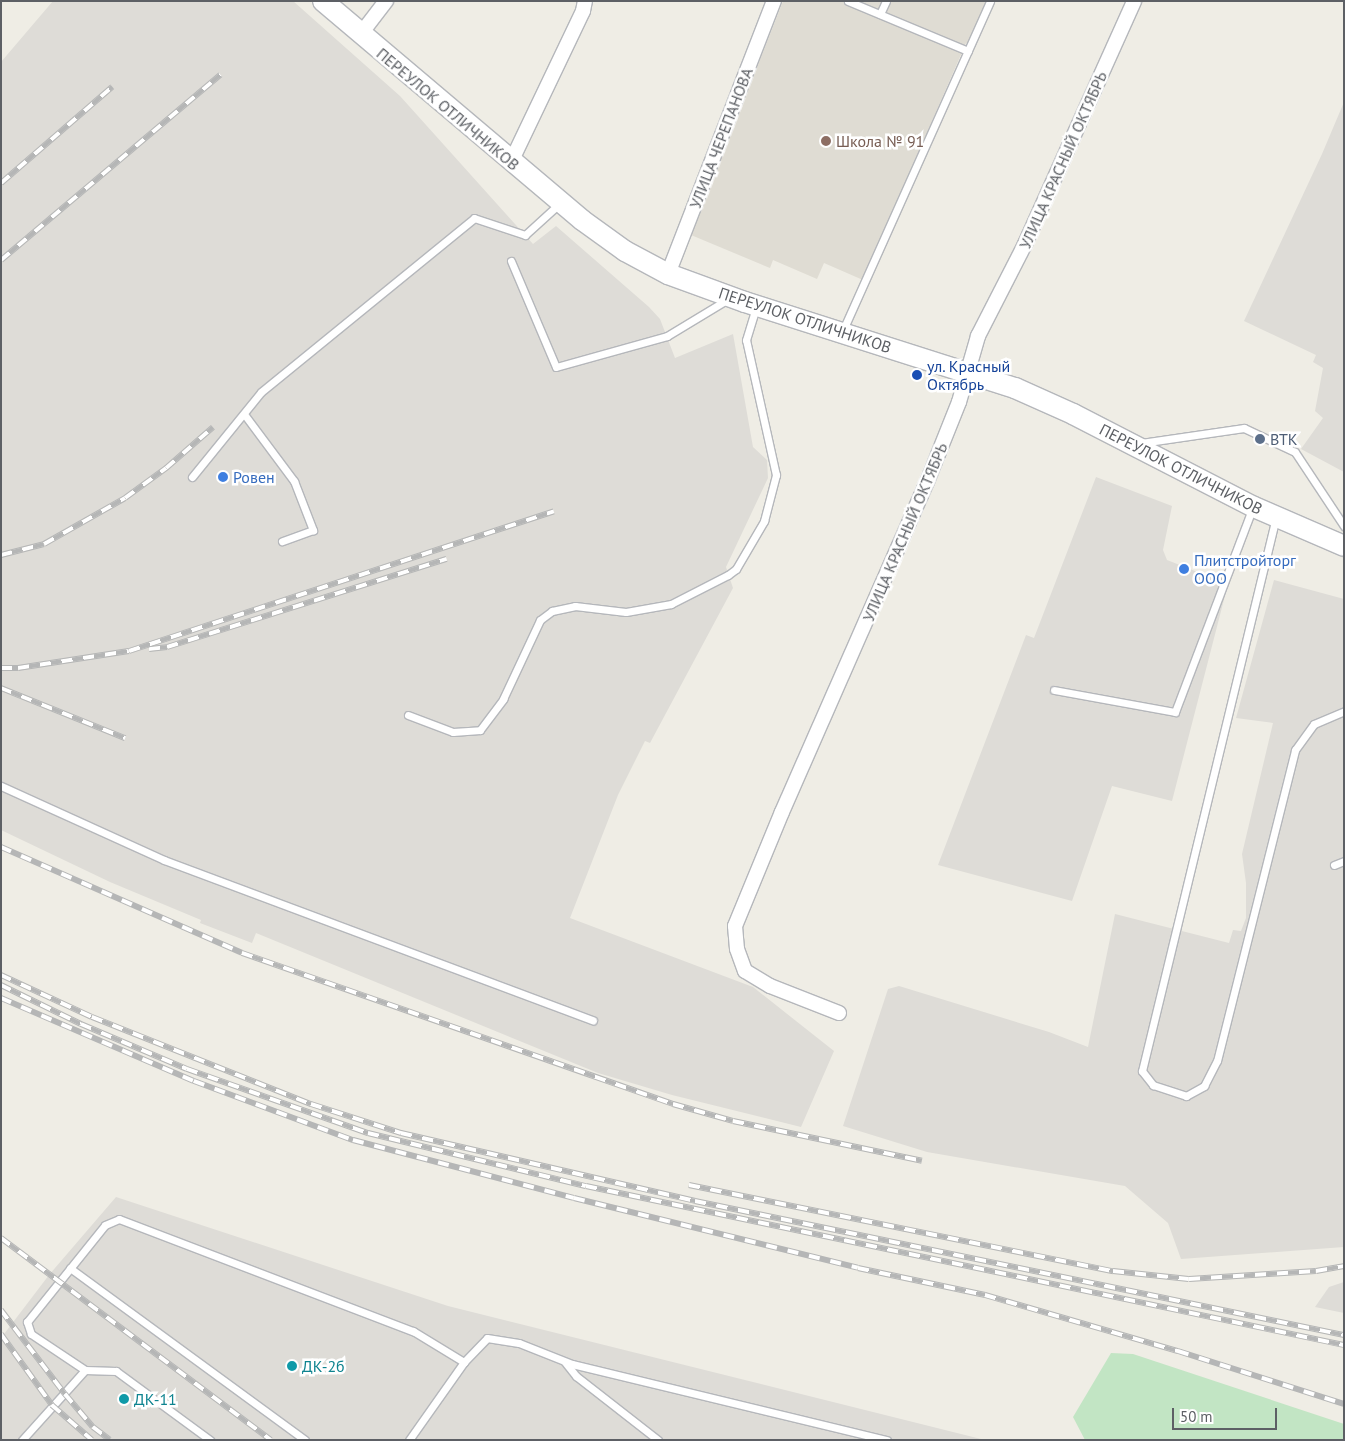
<!DOCTYPE html>
<meta charset="utf-8">
<style>
body{margin:0}
#map{position:relative;width:1345px;height:1441px;overflow:hidden;background:#efede5;font-family:"PT Sans",sans-serif}
div>[style]{position:absolute}
.industrial>*{inset:0;background:#dedcd7}
.education>*{inset:0;background:#dfdcd3}
.green>*{inset:0;background:#c2e5c4}
.roads{filter:drop-shadow(1px 0 #b5b7bb) drop-shadow(-1px 0 #b5b7bb) drop-shadow(0 1px #b5b7bb) drop-shadow(0 -1px #b5b7bb)}
.service>*{height:7px;margin:-3.5px;padding:0 3.5px;transform-origin:3.5px;border-radius:3.5px;background:#fff}
.minor>*{height:14px;margin:-7px;padding:0 7px;transform-origin:7px;border-radius:7px;background:#fff}
.secondary>*{height:20px;margin:-10px;padding:0 10px;transform-origin:10px;border-radius:10px;background:#fff}
.rail>*{height:5.5px;margin-top:-2.75px;transform-origin:0;background:repeating-linear-gradient(90deg,#fff 0 11px,#b5b6b6 0 22px);box-sizing:border-box;border-block:1px solid #b5b6b6}
.dots>*{width:14px;height:14px;translate:-50% -50%;box-sizing:border-box;border:2px solid #fff;border-radius:50%}
span{translate:-50% -50%;white-space:nowrap;text-align:center;line-height:1.15;-webkit-text-stroke:5px #fff;paint-order:stroke}
.street-label{font-size:16px;color:#5d6065}
.education-label{font-size:16px;color:#785e54}
.left{translate:0 -50%;text-align:left}
.transit-label{font-size:16px;color:#164399}
.service-label{font-size:16px;color:#4e5e75}
.shop-label{font-size:16px;color:#366cbe}
.culture-label{font-size:16px;color:#0d838f}
.frame{position:absolute;inset:0;border:2px solid #5d6065;pointer-events:none}
.scale{position:absolute;left:1172px;top:1408px;width:105px;height:22px;box-sizing:border-box;border:2px solid #5d6065;border-top:0;padding-left:6px;font-size:15px;line-height:18px;white-space:nowrap;color:#5d6065;-webkit-text-stroke:4px #fff;paint-order:stroke}
</style>
<div id="map">
<div class="industrial">
<i style="clip-path:polygon(53px 1px,293px 1px,400px 96px,533px 244px,556px 226px,649px 307px,660px 319px,675px 358px,733px 334px,753px 447px,767px 460px,768px 478px,726px 567px,733px 588px,650px 743px,645px 741px,618px 795px,570px 918px,753px 987px,834px 1051px,801px 1127px,672px 1095px,598px 1073px,256px 933px,252px 943px,200px 923px,201px 920px,110px 882px,1px 830px,1px 62px)"></i>
<i style="clip-path:polygon(1344px 102px,1344px 472px,1301px 449px,1323px 418px,1315px 411px,1323px 368px,1313px 362px,1316px 355px,1244px 321px,1322px 154px)"></i>
<i style="clip-path:polygon(1096px 477px,1172px 506px,1163px 550px,1167px 560px,1228px 584px,1172px 801px,1112px 786px,1072px 901px,938px 865px,1026px 635px,1034px 638px)"></i>
<i style="clip-path:polygon(1274px 580px,1344px 599px,1344px 1247px,1181px 1259px,1168px 1223px,1125px 1186px,927px 1152px,843px 1126px,888px 989px,899px 986px,1049px 1032px,1088px 1047px,1115px 914px,1229px 943px,1233px 930px,1241px 931px,1246px 918px,1246px 883px,1242px 854px,1273px 723px,1236px 718px)"></i>
<i style="clip-path:polygon(116px 1197px,448px 1306px,985px 1440px,1px 1440px,1px 1338px,49px 1275px)"></i>
<i style="clip-path:polygon(1344px 1282px,1344px 1313px,1315px 1307px,1329px 1287px)"></i>
</div>
<div class="education">
<i style="clip-path:polygon(783px 1px,995px 1px,975px 47px,966px 43px,863px 280px,824px 263px,817px 279px,773px 260px,770px 268px,691px 235px)"></i>
</div>
<div class="green">
<i style="clip-path:polygon(1111px 1353px,1133px 1354px,1344px 1424px,1344px 1440px,1085px 1440px,1073px 1417px)"></i>
</div>
<div class="roads">
<div class="service">
<i style="left:848px;top:1px;width:130px;rotate:22.6deg"></i>
<i style="left:880px;top:14px;width:14px;rotate:-65deg"></i>
<i style="left:511px;top:261px;width:115px;rotate:67deg"></i>
<i style="left:556px;top:367px;width:115px;rotate:-15.6deg"></i>
<i style="left:667px;top:336px;width:71px;rotate:-31.2deg"></i>
<i style="left:843px;top:330px;width:360px;rotate:-65.9deg"></i>
<i style="left:244px;top:414px;width:84px;rotate:53.3deg"></i>
<i style="left:294px;top:481px;width:53px;rotate:68.8deg"></i>
<i style="left:313px;top:530px;width:33px;rotate:160deg"></i>
<i style="left:1141px;top:443px;width:104px;rotate:-8.3deg"></i>
<i style="left:1244px;top:428px;width:56px;rotate:25.2deg"></i>
<i style="left:1295px;top:452px;width:89px;rotate:56.5deg"></i>
<i style="left:192px;top:477px;width:109px;rotate:-50.9deg"></i>
<i style="left:261px;top:392px;width:275px;rotate:-39.2deg"></i>
<i style="left:474px;top:218px;width:54px;rotate:18.4deg"></i>
<i style="left:525px;top:235px;width:47px;rotate:-42.4deg"></i>
<i style="left:1276px;top:517px;width:570px;rotate:103.6deg"></i>
<i style="left:1142px;top:1071px;width:18px;rotate:52deg"></i>
<i style="left:1153px;top:1085px;width:35px;rotate:18deg"></i>
<i style="left:1186px;top:1096px;width:21px;rotate:-29deg"></i>
<i style="left:1204px;top:1086px;width:28px;rotate:-63deg"></i>
<i style="left:1217px;top:1061px;width:321px;rotate:-75.9deg"></i>
<i style="left:1295px;top:750px;width:32px;rotate:-54deg"></i>
<i style="left:1314px;top:724px;width:33px;rotate:-23deg"></i>
<i style="left:1054px;top:690px;width:123px;rotate:10.3deg"></i>
<i style="left:1175px;top:712px;width:219px;rotate:-69.2deg"></i>
<i style="left:408px;top:715px;width:48px;rotate:20.7deg"></i>
<i style="left:453px;top:732px;width:27px;rotate:-4deg"></i>
<i style="left:480px;top:730px;width:39px;rotate:-53deg"></i>
<i style="left:503px;top:699px;width:87px;rotate:-64.9deg"></i>
<i style="left:540px;top:620px;width:15px;rotate:-37deg"></i>
<i style="left:552px;top:611px;width:24px;rotate:-12deg"></i>
<i style="left:575px;top:606px;width:51px;rotate:6.7deg"></i>
<i style="left:626px;top:612px;width:46px;rotate:-10.1deg"></i>
<i style="left:671px;top:604px;width:64px;rotate:-27deg"></i>
<i style="left:728px;top:575px;width:10px;rotate:-37deg"></i>
<i style="left:736px;top:569px;width:56px;rotate:-59.7deg"></i>
<i style="left:764px;top:521px;width:48px;rotate:-75.4deg"></i>
<i style="left:776px;top:475px;width:138px;rotate:-102.5deg"></i>
<i style="left:746px;top:340px;width:34px;rotate:-73deg"></i>
<i style="left:1px;top:786px;width:179px;rotate:24.4deg"></i>
<i style="left:164px;top:860px;width:458px;rotate:20.5deg"></i>
<i style="left:1334px;top:865px;width:11px;rotate:-22deg"></i>
<i style="left:70px;top:1268px;width:291px;rotate:36.2deg"></i>
<i style="left:565px;top:1362px;width:18px;rotate:52deg"></i>
<i style="left:576px;top:1376px;width:104px;rotate:38deg"></i>
<i style="left:85px;top:1370px;width:65px;rotate:-146.3deg"></i>
<i style="left:31px;top:1334px;width:13px;rotate:-108deg"></i>
<i style="left:27px;top:1322px;width:124px;rotate:-51.2deg"></i>
<i style="left:105px;top:1225px;width:15px;rotate:-23deg"></i>
<i style="left:119px;top:1219px;width:315px;rotate:20.9deg"></i>
<i style="left:413px;top:1331px;width:60px;rotate:31.3deg"></i>
<i style="left:22px;top:1440px;width:94px;rotate:-48deg"></i>
<i style="left:85px;top:1370px;width:31px;rotate:2deg"></i>
<i style="left:116px;top:1371px;width:117px;rotate:36.3deg"></i>
<i style="left:409px;top:1440px;width:95px;rotate:-54.8deg"></i>
<i style="left:464px;top:1362px;width:33px;rotate:-46deg"></i>
<i style="left:487px;top:1338px;width:32px;rotate:9deg"></i>
<i style="left:519px;top:1343px;width:57px;rotate:21.6deg"></i>
<i style="left:572px;top:1364px;width:324px;rotate:13.6deg"></i>
</div>
<div class="minor">
<i style="left:360px;top:35px;width:43px;rotate:-52.6deg"></i>
<i style="left:511px;top:162px;width:167px;rotate:-64.5deg"></i>
<i style="left:583px;top:11px;width:10px;rotate:-79deg"></i>
<i style="left:668px;top:274px;width:293px;rotate:-68.8deg"></i>
<i style="left:839px;top:1013px;width:74px;rotate:-158.6deg"></i>
<i style="left:770px;top:986px;width:29px;rotate:-149deg"></i>
<i style="left:745px;top:971px;width:23px;rotate:-110deg"></i>
<i style="left:737px;top:949px;width:23px;rotate:-95deg"></i>
<i style="left:735px;top:926px;width:123px;rotate:-67.6deg"></i>
<i style="left:782px;top:812px;width:360px;rotate:-66.3deg"></i>
<i style="left:927px;top:482px;width:86px;rotate:-68.2deg"></i>
<i style="left:959px;top:402px;width:69px;rotate:-73.9deg"></i>
<i style="left:978px;top:336px;width:103px;rotate:-62.9deg"></i>
<i style="left:1025px;top:244px;width:266px;rotate:-65.8deg"></i>
</div>
<div class="secondary">
<i style="left:323px;top:1px;width:339px;rotate:40.2deg"></i>
<i style="left:582px;top:220px;width:53px;rotate:35.8deg"></i>
<i style="left:625px;top:251px;width:49px;rotate:28.1deg"></i>
<i style="left:668px;top:274px;width:82px;rotate:20deg"></i>
<i style="left:745px;top:302px;width:283px;rotate:17.7deg"></i>
<i style="left:1015px;top:388px;width:64px;rotate:24.1deg"></i>
<i style="left:1073px;top:414px;width:203px;rotate:27.2deg"></i>
<i style="left:1254px;top:507px;width:98px;rotate:23.4deg"></i>
</div>
</div>
<div class="rail">
<i style="left:1px;top:183px;width:147px;rotate:-40.9deg"></i>
<i style="left:1px;top:260px;width:287px;rotate:-40.2deg"></i>
<i style="left:1px;top:555px;width:44px;rotate:-14.3deg"></i>
<i style="left:44px;top:544px;width:93px;rotate:-29.6deg"></i>
<i style="left:125px;top:498px;width:51px;rotate:-36.2deg"></i>
<i style="left:166px;top:468px;width:62px;rotate:-41.1deg"></i>
<i style="left:1px;top:585px;width:1px"></i>
<i style="left:149px;top:649px;width:18px;rotate:-6deg"></i>
<i style="left:167px;top:647px;width:293px;rotate:-17.5deg"></i>
<i style="left:1px;top:668px;width:17px"></i>
<i style="left:18px;top:668px;width:112px;rotate:-8.7deg"></i>
<i style="left:129px;top:651px;width:447px;rotate:-18.2deg"></i>
<i style="left:1px;top:688px;width:134px;rotate:22deg"></i>
<i style="left:1px;top:847px;width:263px;rotate:23.7deg"></i>
<i style="left:242px;top:953px;width:457px;rotate:19.3deg"></i>
<i style="left:673px;top:1104px;width:62px;rotate:15.8deg"></i>
<i style="left:733px;top:1121px;width:193px;rotate:11.9deg"></i>
<i style="left:1px;top:975px;width:100px;rotate:24.8deg"></i>
<i style="left:92px;top:1017px;width:236px;rotate:21.7deg"></i>
<i style="left:311px;top:1104px;width:95px;rotate:17.9deg"></i>
<i style="left:401px;top:1133px;width:302px;rotate:13deg"></i>
<i style="left:695px;top:1201px;width:663px;rotate:11.67deg"></i>
<i style="left:1px;top:985px;width:89px;rotate:26deg"></i>
<i style="left:81px;top:1024px;width:115px;rotate:23deg"></i>
<i style="left:187px;top:1069px;width:192px;rotate:19.5deg"></i>
<i style="left:368px;top:1133px;width:224px;rotate:13.7deg"></i>
<i style="left:586px;top:1186px;width:774px;rotate:11.85deg"></i>
<i style="left:1px;top:998px;width:210px;rotate:23.3deg"></i>
<i style="left:194px;top:1081px;width:170px;rotate:20.4deg"></i>
<i style="left:353px;top:1140px;width:228px;rotate:14.7deg"></i>
<i style="left:574px;top:1198px;width:292px;rotate:13.8deg"></i>
<i style="left:858px;top:1268px;width:130px;rotate:12deg"></i>
<i style="left:985px;top:1295px;width:201px;rotate:16.2deg"></i>
<i style="left:1178px;top:1351px;width:174px;rotate:17.7deg"></i>
<i style="left:689px;top:1185px;width:433px;rotate:11.5deg"></i>
<i style="left:1113px;top:1271px;width:76px;rotate:6deg"></i>
<i style="left:1189px;top:1279px;width:127px;rotate:-3.6deg"></i>
<i style="left:1316px;top:1271px;width:28px;rotate:-10deg"></i>
<i style="left:1px;top:1238px;width:337px;rotate:36.8deg"></i>
<i style="left:1px;top:1310px;width:106px;rotate:52.7deg"></i>
<i style="left:65px;top:1394px;width:43px;rotate:49.7deg"></i>
<i style="left:93px;top:1427px;width:21px;rotate:37deg"></i>
<i style="left:1px;top:1334px;width:87px;rotate:54.3deg"></i>
<i style="left:52px;top:1405px;width:53px;rotate:41.2deg"></i>
</div>
<div class="dots">
<i style="left:826px;top:141px;background:#8d6e63"></i>
<i style="left:917px;top:375px;background:#1a4fb4"></i>
<i style="left:1260px;top:439px;background:#5c6f8a"></i>
<i style="left:223px;top:477px;background:#3f7fe0"></i>
<i style="left:1184px;top:569px;background:#3f7fe0"></i>
<i style="left:292px;top:1366px;background:#0f9aa8"></i>
<i style="left:124px;top:1399px;background:#0f9aa8"></i>
</div>
<div class="street-label">
<span style="left:448px;top:109px;rotate:40deg">ПЕРЕУЛОК ОТЛИЧНИКОВ</span>
<span style="left:721px;top:138px;rotate:-69deg">УЛИЦА ЧЕРЕПАНОВА</span>
<span style="left:1063px;top:160px;rotate:-66deg">УЛИЦА КРАСНЫЙ ОКТЯБРЬ</span>
<span style="left:805px;top:320px;rotate:18deg">ПЕРЕУЛОК ОТЛИЧНИКОВ</span>
<span style="left:1181px;top:469px;rotate:27deg">ПЕРЕУЛОК ОТЛИЧНИКОВ</span>
<span style="left:905px;top:532px;rotate:-67deg">УЛИЦА КРАСНЫЙ ОКТЯБРЬ</span>
</div>
<div class="education-label">
<span class="left" style="left:836px;top:141px">Школа № 91</span>
</div>
<div class="transit-label">
<span class="left" style="left:927px;top:375px">ул. Красный<br>Октябрь</span>
</div>
<div class="service-label">
<span class="left" style="left:1270px;top:439px">ВТК</span>
</div>
<div class="shop-label">
<span class="left" style="left:233px;top:477px">Ровен</span>
<span class="left" style="left:1194px;top:569px">Плитстройторг<br>ООО</span>
</div>
<div class="culture-label">
<span class="left" style="left:302px;top:1366px">ДК-2б</span>
<span class="left" style="left:134px;top:1399px">ДК-11</span>
</div>
<div class="frame"></div>
<div class="scale">50 m</div>
</div>
